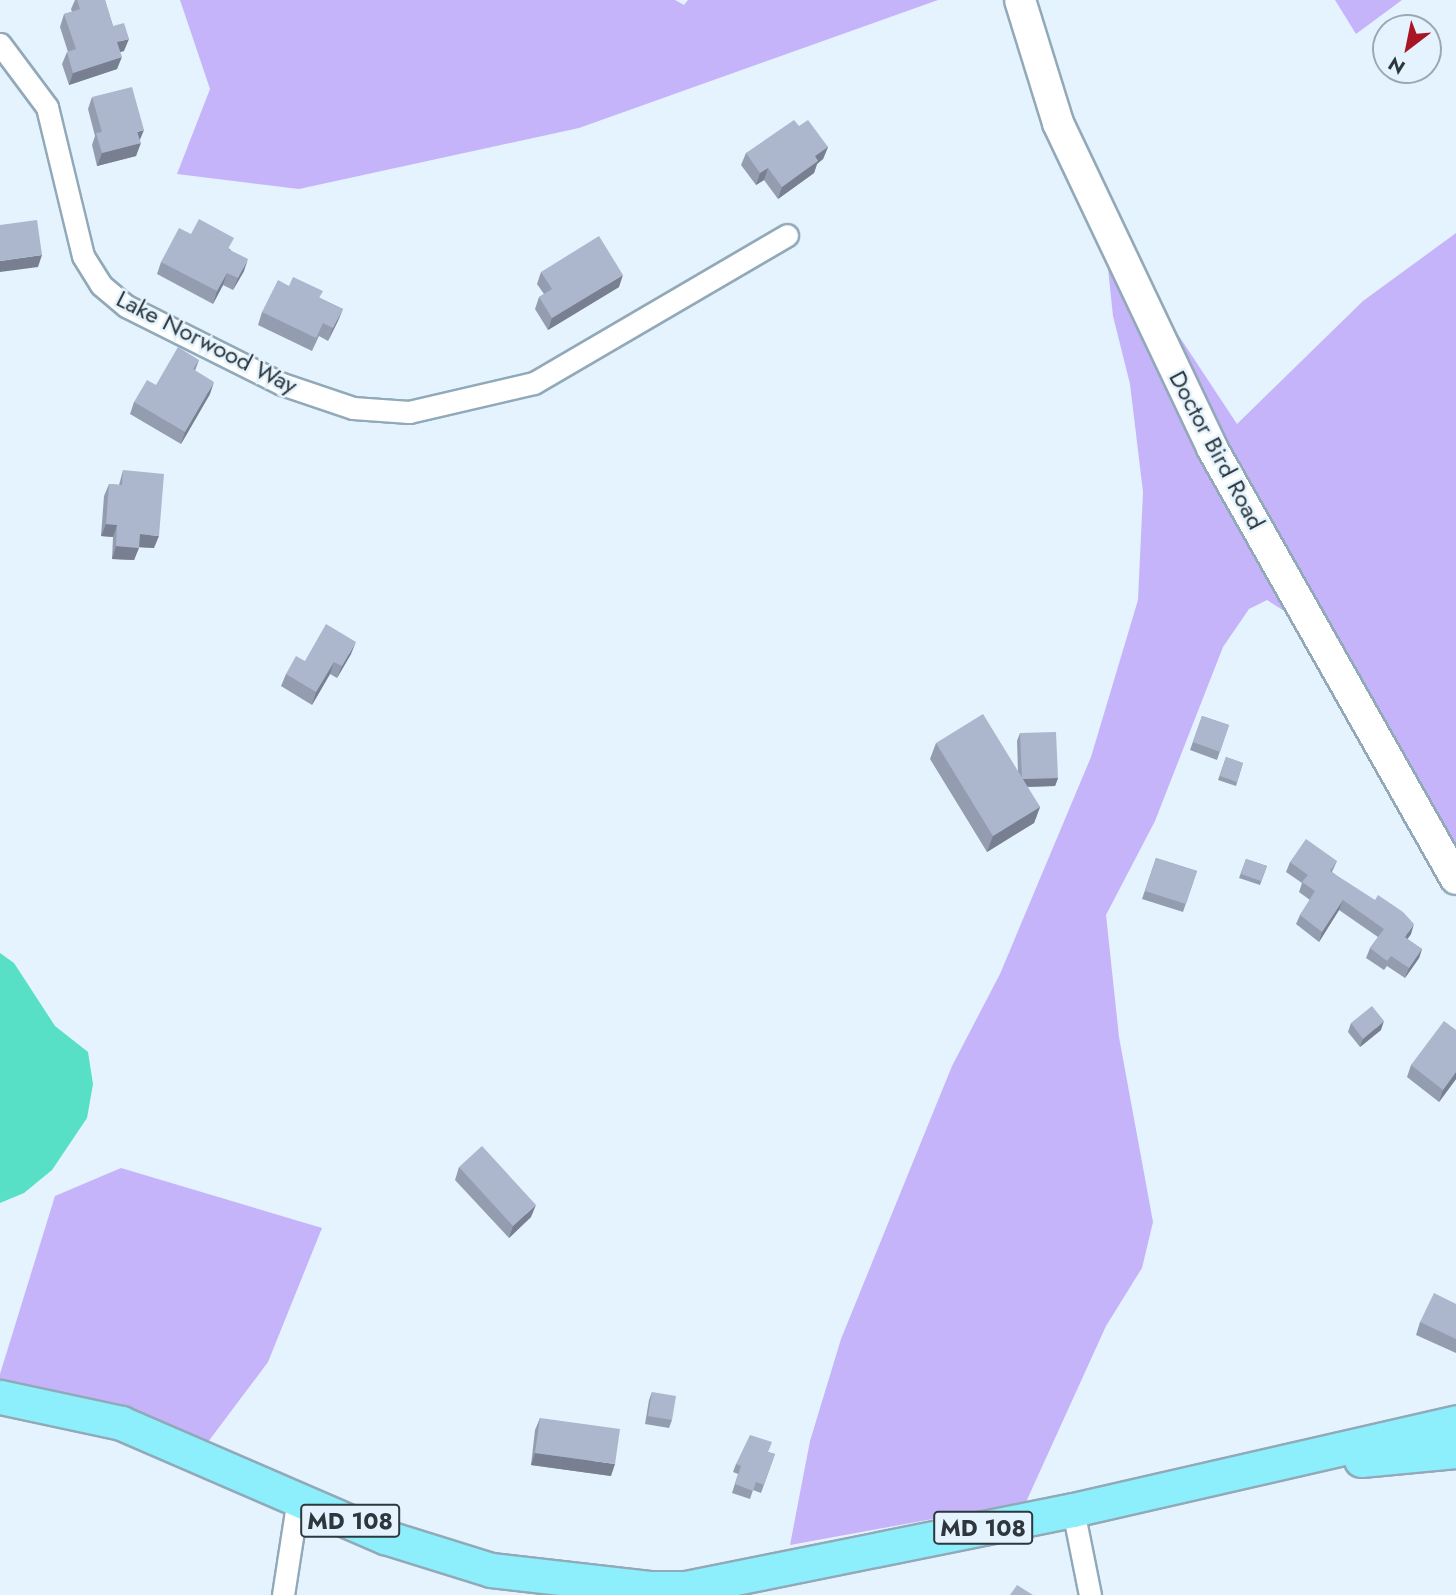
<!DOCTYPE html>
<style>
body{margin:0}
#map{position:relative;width:1456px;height:1595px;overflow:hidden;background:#e4f3fd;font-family:Jost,sans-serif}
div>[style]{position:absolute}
.forest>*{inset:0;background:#c5b4fa}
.water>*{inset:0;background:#58e0c6}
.roads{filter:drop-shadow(2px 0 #91a9b9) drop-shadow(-2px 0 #91a9b9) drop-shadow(0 2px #91a9b9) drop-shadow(0 -2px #91a9b9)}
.minor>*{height:21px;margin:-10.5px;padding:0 10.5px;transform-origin:10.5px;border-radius:10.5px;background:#fff}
.secondary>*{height:30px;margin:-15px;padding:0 15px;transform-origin:15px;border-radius:15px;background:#fff}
.primary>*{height:33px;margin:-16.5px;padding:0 16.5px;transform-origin:16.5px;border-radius:16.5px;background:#8deffb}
.wall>*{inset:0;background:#949db0}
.shaded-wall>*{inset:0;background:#787f90}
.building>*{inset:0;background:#acb6cd}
span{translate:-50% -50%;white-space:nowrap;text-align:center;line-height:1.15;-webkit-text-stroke:5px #e4f3fd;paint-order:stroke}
.shield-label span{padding:2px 5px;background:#e4f3fd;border:2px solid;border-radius:5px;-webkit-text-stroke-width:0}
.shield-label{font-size:23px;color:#2d373d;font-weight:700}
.street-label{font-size:24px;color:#2d373d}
.north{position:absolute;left:1372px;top:14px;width:70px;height:70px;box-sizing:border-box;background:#e4f3fd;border:2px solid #9ba8b0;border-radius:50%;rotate:212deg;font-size:19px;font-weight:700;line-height:28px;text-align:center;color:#2d373d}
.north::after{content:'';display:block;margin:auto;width:24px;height:32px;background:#aa1526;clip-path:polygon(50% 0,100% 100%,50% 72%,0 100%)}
</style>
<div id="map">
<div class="forest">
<i style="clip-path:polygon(180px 0,675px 0,684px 5px,688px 0,938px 0,579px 128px,299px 189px,177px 174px,210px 89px)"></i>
<i style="clip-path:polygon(1335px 0,1402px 0,1356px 34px)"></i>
<i style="clip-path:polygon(1103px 221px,1237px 424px,1363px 301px,1456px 233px,1456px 855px,1316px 631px,1267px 600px,1249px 609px,1223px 647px,1155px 821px,1106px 915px,1119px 1037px,1153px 1222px,1142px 1268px,1106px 1326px,1026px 1502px,790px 1545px,810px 1441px,841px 1339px,952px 1066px,1000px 974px,1091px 757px,1138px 600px,1143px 492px,1130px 384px,1113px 316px)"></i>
<i style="clip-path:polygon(121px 1168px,322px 1228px,268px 1362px,199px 1454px,0 1397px,0 1374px,55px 1196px)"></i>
</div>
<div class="water">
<i style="clip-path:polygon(0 953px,14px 963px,55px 1026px,88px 1052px,93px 1084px,87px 1118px,52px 1170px,24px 1193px,0 1203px)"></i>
</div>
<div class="roads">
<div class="minor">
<i style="left:0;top:44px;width:79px;rotate:53.3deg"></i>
<i style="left:47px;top:107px;width:153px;rotate:76.4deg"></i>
<i style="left:83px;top:256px;width:34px;rotate:58deg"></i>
<i style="left:101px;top:285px;width:33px;rotate:40deg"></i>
<i style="left:126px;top:306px;width:174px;rotate:26.6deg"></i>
<i style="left:282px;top:384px;width:75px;rotate:18.7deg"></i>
<i style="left:353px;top:408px;width:56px;rotate:4.1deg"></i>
<i style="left:409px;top:412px;width:128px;rotate:-13.1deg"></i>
<i style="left:534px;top:383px;width:293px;rotate:-30.3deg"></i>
<i style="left:1073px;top:1510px;width:87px;rotate:78.7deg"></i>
<i style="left:283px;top:1595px;width:98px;rotate:-81.2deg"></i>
</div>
<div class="secondary">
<i style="left:1020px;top:0;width:129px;rotate:72.8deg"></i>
<i style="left:1058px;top:123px;width:360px;rotate:64.6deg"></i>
<i style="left:1212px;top:448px;width:495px;rotate:60.5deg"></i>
</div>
<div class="primary">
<i style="left:0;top:1397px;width:124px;rotate:12.1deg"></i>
<i style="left:121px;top:1423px;width:288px;rotate:23.4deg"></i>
<i style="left:385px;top:1537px;width:111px;rotate:17.3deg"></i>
<i style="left:491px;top:1570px;width:159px;rotate:6.5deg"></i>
<i style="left:649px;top:1588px;width:37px"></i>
<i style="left:686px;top:1588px;width:395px;rotate:-11.4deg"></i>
<i style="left:1073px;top:1510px;width:393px;rotate:-12.9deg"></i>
<i style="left:1361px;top:1460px;width:95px;rotate:-5.4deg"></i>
</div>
</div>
<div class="wall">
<i style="clip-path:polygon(75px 0,105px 0,113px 26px,124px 51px,120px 52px,117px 69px,69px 85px,62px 64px,67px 52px,68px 52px,60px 27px,64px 14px,72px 12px,71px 9px)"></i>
<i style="clip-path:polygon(92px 97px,140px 140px,136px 156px,97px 166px,92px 145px,95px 136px,88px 109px)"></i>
<i style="clip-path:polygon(799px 126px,828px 147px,823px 159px,817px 164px,814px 173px,778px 199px,764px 180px,756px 185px,741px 165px,746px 153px)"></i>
<i style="clip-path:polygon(191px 234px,230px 249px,244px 271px,233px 290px,223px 285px,213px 304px,157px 274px,161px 262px)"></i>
<i style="clip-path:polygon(541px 272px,619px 287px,548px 330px,535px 309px,539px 297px,544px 294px,537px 284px)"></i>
<i style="clip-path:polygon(289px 286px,320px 298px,343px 309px,328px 341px,319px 336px,312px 351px,258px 325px,262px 312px)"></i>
<i style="clip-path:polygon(199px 360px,195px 371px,210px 394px,181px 444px,130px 414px,134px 402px,156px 385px)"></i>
<i style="clip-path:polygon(123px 470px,154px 548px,139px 547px,134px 560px,112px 559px,113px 537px,101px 536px,104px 496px,109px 484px,119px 485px)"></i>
<i style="clip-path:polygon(351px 654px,337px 678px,330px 674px,312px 705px,281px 686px,286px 674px,305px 661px)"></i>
<i style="clip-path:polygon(1202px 716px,1229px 725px,1217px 760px,1190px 750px)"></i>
<i style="clip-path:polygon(1020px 733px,1058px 778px,1055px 786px,1027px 787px,1040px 807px,1034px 823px,987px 852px,930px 759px,936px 743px,1018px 772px,1017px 741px)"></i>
<i style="clip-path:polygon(1226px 757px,1243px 763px,1236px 786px,1218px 780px)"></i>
<i style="clip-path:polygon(1156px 858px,1197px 871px,1183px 912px,1142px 899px)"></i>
<i style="clip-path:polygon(1246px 859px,1267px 866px,1260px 885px,1239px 878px)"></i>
<i style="clip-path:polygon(1337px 861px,1332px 872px,1411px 934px,1407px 939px,1422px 949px,1419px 958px,1405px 978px,1387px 966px,1384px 970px,1366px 958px,1370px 948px,1378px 937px,1339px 910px,1319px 942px,1296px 924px,1300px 915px,1310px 900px,1299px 892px,1302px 883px,1286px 872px,1290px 862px)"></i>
<i style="clip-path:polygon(1351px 1023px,1381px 1030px,1360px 1047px,1348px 1032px)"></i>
<i style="clip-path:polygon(1456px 1030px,1456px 1079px,1439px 1102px,1407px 1077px,1411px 1065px)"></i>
<i style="clip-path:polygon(459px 1167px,531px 1217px,509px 1238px,455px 1180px)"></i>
<i style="clip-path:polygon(1456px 1304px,1456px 1353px,1416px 1335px,1420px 1322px)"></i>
<i style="clip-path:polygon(652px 1392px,672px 1420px,669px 1428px,645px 1424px,649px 1400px)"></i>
<i style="clip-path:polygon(540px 1418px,611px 1476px,531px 1465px,535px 1430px)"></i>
<i style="clip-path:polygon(768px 1452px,775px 1454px,761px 1493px,753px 1490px,750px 1499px,732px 1493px,738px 1474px,733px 1472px,736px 1464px)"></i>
</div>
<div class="shaded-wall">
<i style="clip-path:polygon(129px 39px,124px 51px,113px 54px,117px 42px)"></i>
<i style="clip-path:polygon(122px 57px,117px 69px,69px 85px,73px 73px)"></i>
<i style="clip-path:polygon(144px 130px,139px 142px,137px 132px)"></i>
<i style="clip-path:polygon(141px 143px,136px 156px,97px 166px,102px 153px)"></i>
<i style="clip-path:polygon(828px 147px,823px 159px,817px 164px,814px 173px,778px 199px,782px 187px,815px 156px)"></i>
<i style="clip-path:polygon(768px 168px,764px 180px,756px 185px,760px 173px)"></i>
<i style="clip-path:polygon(42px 255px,38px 267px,0 272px,0 261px)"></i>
<i style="clip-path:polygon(248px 259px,244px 271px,233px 290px,238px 278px)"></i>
<i style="clip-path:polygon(227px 273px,223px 285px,213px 304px,217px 291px)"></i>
<i style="clip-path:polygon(623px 275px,619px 287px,548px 330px,552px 318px)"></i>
<i style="clip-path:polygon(343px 309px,338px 321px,328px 341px,333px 328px)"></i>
<i style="clip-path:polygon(214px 382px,210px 394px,181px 444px,185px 432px)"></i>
<i style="clip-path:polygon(106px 524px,117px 525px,113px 537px,101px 536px)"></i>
<i style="clip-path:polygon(140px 534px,159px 536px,154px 548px,135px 547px)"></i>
<i style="clip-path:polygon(116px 546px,139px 548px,134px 560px,112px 559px)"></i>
<i style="clip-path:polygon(356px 642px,351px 654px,337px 678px,342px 666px)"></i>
<i style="clip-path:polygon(334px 662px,330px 674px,312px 705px,316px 692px)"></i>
<i style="clip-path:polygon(1058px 778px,1055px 786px,1019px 787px,1022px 779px)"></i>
<i style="clip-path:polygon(1040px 807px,1034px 823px,987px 852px,993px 836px)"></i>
<i style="clip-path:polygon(1343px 900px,1339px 910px,1319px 942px,1322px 932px)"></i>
<i style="clip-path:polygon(1414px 924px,1411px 934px,1402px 947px,1405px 937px)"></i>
<i style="clip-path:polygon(1422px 949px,1419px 958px,1405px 978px,1409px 968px)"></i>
<i style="clip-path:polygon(1384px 1021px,1381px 1030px,1360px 1047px,1363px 1039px)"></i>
<i style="clip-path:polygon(1456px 1072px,1456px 1079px,1439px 1102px,1443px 1090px)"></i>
<i style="clip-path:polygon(536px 1205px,531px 1217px,509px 1238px,513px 1226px)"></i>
<i style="clip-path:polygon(535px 1453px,615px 1464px,611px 1476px,531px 1465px)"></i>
</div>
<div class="building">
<i style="clip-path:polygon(77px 0,105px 0,113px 26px,124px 23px,129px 39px,117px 42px,122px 57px,73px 73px,67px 52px,76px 49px,64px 14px,80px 9px)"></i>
<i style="clip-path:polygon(132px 87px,144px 130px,137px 132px,141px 143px,102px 153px,96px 133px,102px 132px,92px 97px)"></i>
<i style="clip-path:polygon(794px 120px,799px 126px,808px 120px,828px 147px,815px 156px,818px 161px,782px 187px,768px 168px,760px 173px,746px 153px)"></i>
<i style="clip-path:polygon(199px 219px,234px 238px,228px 249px,248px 259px,238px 278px,227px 273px,217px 291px,161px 262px,179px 228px,191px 234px)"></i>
<i style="clip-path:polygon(37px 220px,42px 255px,0 261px,0 225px)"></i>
<i style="clip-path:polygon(599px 236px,623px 275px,552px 318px,539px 297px,552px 289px,541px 272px)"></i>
<i style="clip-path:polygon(293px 277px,323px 291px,319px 298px,343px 309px,333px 328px,323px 323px,316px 338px,262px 312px,278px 280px,289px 286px)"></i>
<i style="clip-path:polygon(178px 347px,199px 360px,193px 369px,214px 382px,185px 432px,134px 402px,147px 380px,156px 385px)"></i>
<i style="clip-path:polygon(123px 470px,164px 474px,159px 536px,140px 534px,139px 548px,116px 546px,117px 525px,106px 524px,109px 484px,122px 485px)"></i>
<i style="clip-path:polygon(326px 624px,356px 642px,342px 666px,334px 662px,316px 692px,286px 674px,296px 656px,305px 661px)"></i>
<i style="clip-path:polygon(983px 714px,1040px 807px,993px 836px,936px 743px)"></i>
<i style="clip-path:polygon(1202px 716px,1229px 725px,1220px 752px,1193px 742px)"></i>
<i style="clip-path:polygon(1056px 732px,1058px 778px,1022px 779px,1020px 733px)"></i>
<i style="clip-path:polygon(1226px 757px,1243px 763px,1237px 782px,1220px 776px)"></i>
<i style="clip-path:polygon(1306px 839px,1337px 861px,1330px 871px,1375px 900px,1378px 895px,1403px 912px,1414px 924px,1405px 937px,1422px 949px,1409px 968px,1391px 956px,1387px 961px,1370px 948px,1384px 929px,1343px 900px,1322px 932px,1300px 915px,1315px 891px,1302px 882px,1308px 875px,1290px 862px)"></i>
<i style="clip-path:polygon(1156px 858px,1197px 871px,1186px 904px,1145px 891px)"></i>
<i style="clip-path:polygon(1246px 859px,1267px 866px,1261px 881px,1241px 874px)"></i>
<i style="clip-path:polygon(1372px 1006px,1384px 1021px,1363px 1039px,1351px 1023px)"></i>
<i style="clip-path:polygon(1444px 1021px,1456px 1030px,1456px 1072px,1443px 1090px,1411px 1065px)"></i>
<i style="clip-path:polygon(482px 1146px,536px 1205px,513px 1226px,459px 1167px)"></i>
<i style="clip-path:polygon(1434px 1293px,1456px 1304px,1456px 1339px,1420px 1322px)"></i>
<i style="clip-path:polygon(652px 1392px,676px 1396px,672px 1420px,648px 1416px)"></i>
<i style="clip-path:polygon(540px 1418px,620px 1429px,615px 1464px,535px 1453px)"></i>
<i style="clip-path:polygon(750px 1435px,772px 1442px,768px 1452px,775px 1454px,764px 1485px,756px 1482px,753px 1491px,735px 1484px,741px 1466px,736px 1464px)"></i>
<i style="clip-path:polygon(1017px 1585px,1033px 1595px,1010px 1595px)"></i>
</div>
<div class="shield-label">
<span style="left:350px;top:1521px">MD 108</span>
<span style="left:983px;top:1528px">MD 108</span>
</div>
<div class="street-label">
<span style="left:207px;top:342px;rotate:27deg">Lake Norwood Way</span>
<span style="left:1217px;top:450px;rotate:62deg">Doctor Bird Road</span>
</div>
<div class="north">N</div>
</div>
